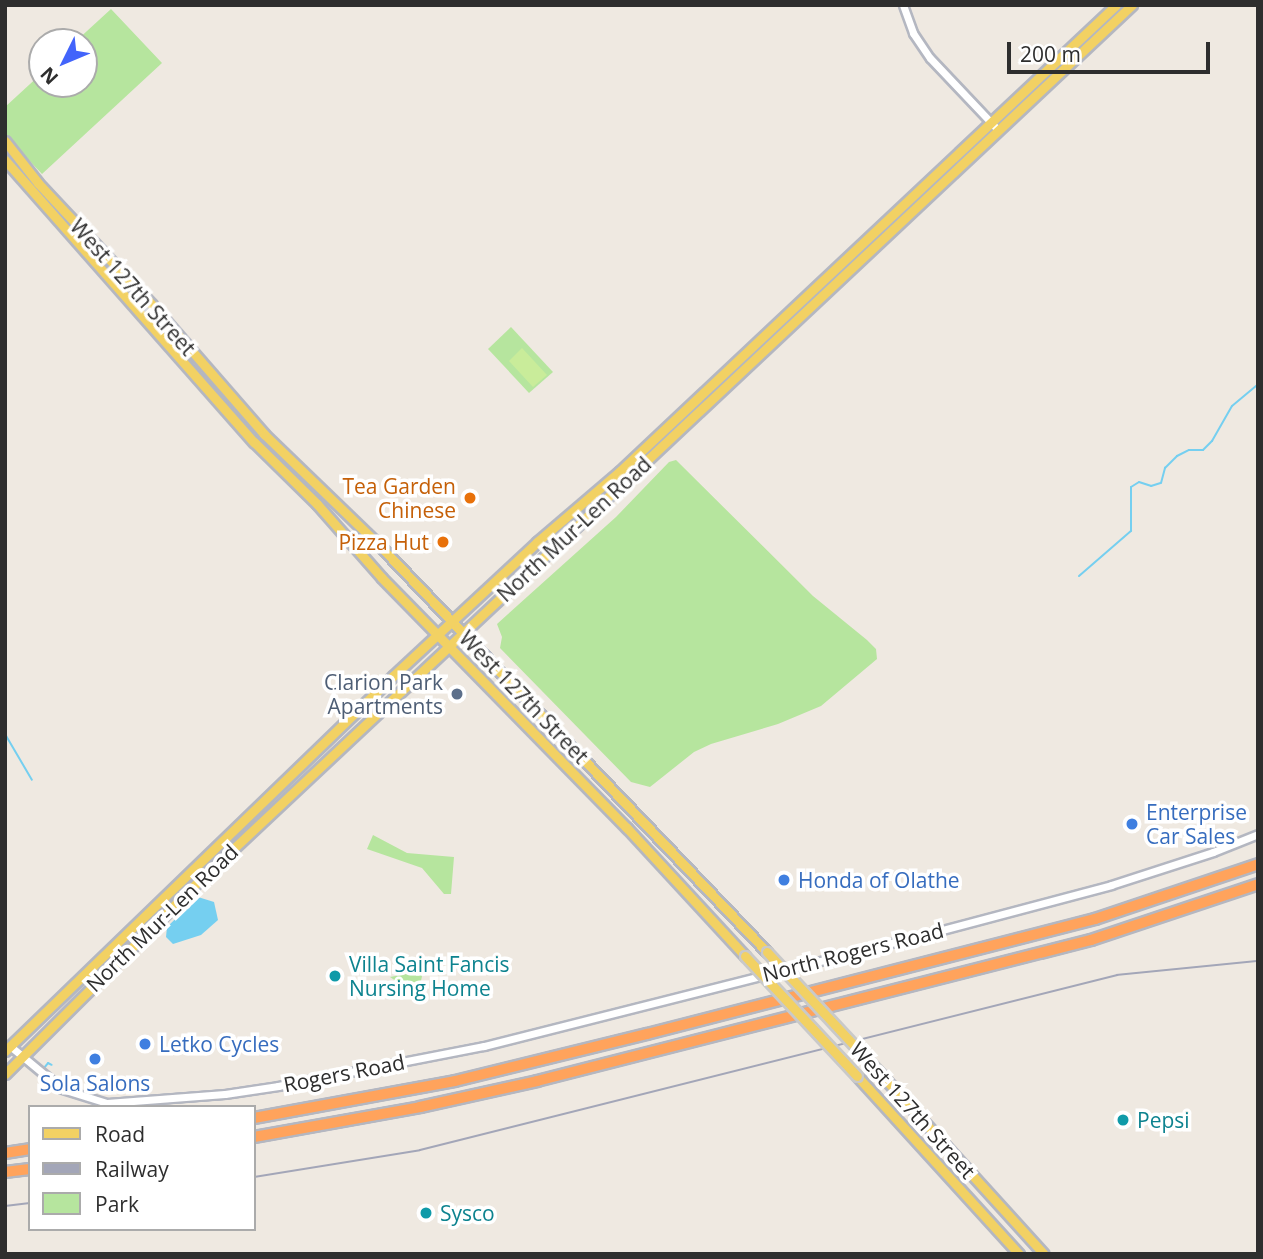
<!DOCTYPE html>
<style>
body{margin:0}
#map{position:relative;width:1263px;height:1259px;overflow:hidden;background:#efe9e1;font-family:"Open Sans",sans-serif}
div>[style]{position:absolute}
.green>*{inset:0;background:#b6e59e}
.pitch>*{inset:0;background:#c9ec9a}
.water>*{inset:0;background:#75cff0}
.stream>*{height:2px;margin:-1px;padding:0 1px;transform-origin:1px;border-radius:1px;background:#75cff0}
.roads{filter:drop-shadow(2px 0 #b4b7c1) drop-shadow(-2px 0 #b4b7c1) drop-shadow(0 2px #b4b7c1) drop-shadow(0 -2px #b4b7c1)}
.minor>*{height:7px;margin:-3.5px;padding:0 3.5px;transform-origin:3.5px;border-radius:3.5px;background:#fff}
.major>*{height:9px;margin:-4.5px;padding:0 4.5px;transform-origin:4.5px;border-radius:4.5px;background:#f2d163}
.highway>*{height:10px;margin:-5px;padding:0 5px;transform-origin:5px;border-radius:5px;background:#ffa35c}
.rail>*{height:2px;margin:-1px;padding:0 1px;transform-origin:1px;border-radius:1px;background:#a3a6b8}
.bridges{filter:drop-shadow(2px 0 #c9c9c9) drop-shadow(-2px 0 #c9c9c9) drop-shadow(0 2px #c9c9c9) drop-shadow(0 -2px #c9c9c9)}
.major-bridge>*{height:9px;margin:-4.5px;padding:0 4.5px;transform-origin:4.5px;border-radius:4.5px;background:#f2d163}
.dots>*{width:19px;height:19px;translate:-50% -50%;box-sizing:border-box;border:4px solid #fff;border-radius:50%}
span{translate:-50% -50%;white-space:nowrap;text-align:center;line-height:1.15;-webkit-text-stroke:7px #fff;paint-order:stroke}
.street-label{font-size:21px;color:#2e2e2e}
.food-label{font-size:21px;color:#c56008}
.right{translate:-100% -50%;text-align:right}
.service-label{font-size:21px;color:#4e5e75}
.shop-label{font-size:21px;color:#366cbe}
.left{translate:0 -50%;text-align:left}
.culture-label{font-size:21px;color:#0d838f}
.frame{position:absolute;inset:0;border:7px solid #2e2e2e;pointer-events:none}
.legend{position:absolute;left:28px;top:1105px;width:228px;height:126px;box-sizing:border-box;background:#fff;border:2px solid #ababab;margin:0;padding:9px 12px;list-style:none;font-size:21px;color:#2e2e2e}
.legend li{display:flex;align-items:center;gap:14px;height:35px}
.legend b{width:35px;border:2px solid #ababab}
.north{position:absolute;left:28px;top:28px;width:70px;height:70px;box-sizing:border-box;background:#fff;border:2px solid #ababab;border-radius:50%;rotate:227deg;font-size:19px;font-weight:700;line-height:28px;text-align:center;color:#2e2e2e}
.north::after{content:'';display:block;margin:auto;width:24px;height:32px;background:#4264fb;clip-path:polygon(50% 0,100% 100%,50% 72%,0 100%)}
.scale{position:absolute;left:1007px;top:42px;width:203px;height:32px;box-sizing:border-box;border:4px solid #2e2e2e;border-top:0;padding-left:9px;font-size:21px;line-height:24px;white-space:nowrap;color:#2e2e2e;-webkit-text-stroke:5px #fff;paint-order:stroke}
</style>
<div id="map">
<div class="green">
<i style="clip-path:polygon(111px 9px,162px 63px,42px 174px,5px 135px,5px 107px,42px 73px,42px 84px,84px 84px,84px 42px,75px 42px)"></i>
<i style="clip-path:polygon(511px 327px,553px 372px,529px 393px,488px 349px)"></i>
<i style="clip-path:polygon(676px 460px,813px 596px,867px 640px,876px 649px,877px 659px,821px 706px,778px 724px,711px 744px,694px 752px,650px 787px,631px 782px,500px 648px,502px 637px,497px 624px,616px 517px,669px 462px)"></i>
<i style="clip-path:polygon(373px 835px,407px 853px,454px 857px,451px 894px,444px 894px,422px 868px,367px 849px)"></i>
<i style="clip-path:polygon(423px 971px,418px 996px,390px 977px)"></i>
</div>
<div class="pitch">
<i style="clip-path:polygon(522px 348px,547px 375px,533px 387px,509px 361px)"></i>
</div>
<div class="water">
<i style="clip-path:polygon(198px 897px,214px 902px,218px 920px,201px 935px,173px 944px,166px 937px,167px 927px)"></i>
</div>
<div class="stream">
<i style="left:1079px;top:576px;width:69px;rotate:-40.9deg"></i>
<i style="left:1131px;top:531px;width:44px;rotate:-90deg"></i>
<i style="left:1131px;top:487px;width:9px;rotate:-32deg"></i>
<i style="left:1139px;top:482px;width:13px;rotate:18deg"></i>
<i style="left:1151px;top:486px;width:10px;rotate:-17deg"></i>
<i style="left:1161px;top:483px;width:16px;rotate:-75deg"></i>
<i style="left:1165px;top:468px;width:17px;rotate:-45deg"></i>
<i style="left:1177px;top:456px;width:13px;rotate:-27deg"></i>
<i style="left:1189px;top:450px;width:14px"></i>
<i style="left:1203px;top:450px;width:13px;rotate:-45deg"></i>
<i style="left:1212px;top:441px;width:40px;rotate:-60.3deg"></i>
<i style="left:1232px;top:406px;width:34px;rotate:-40deg"></i>
<i style="left:5px;top:734px;width:53px;rotate:59.6deg"></i>
<i style="left:44px;top:1068px;width:6px;rotate:-51deg"></i>
<i style="left:48px;top:1063px;width:4px;rotate:27deg"></i>
</div>
<div class="roads">
<div class="minor">
<i style="left:903px;top:5px;width:30px;rotate:70deg"></i>
<i style="left:913px;top:33px;width:30px;rotate:56deg"></i>
<i style="left:930px;top:58px;width:100px;rotate:46.6deg"></i>
<i style="left:10px;top:1046px;width:67px;rotate:39.6deg"></i>
<i style="left:62px;top:1089px;width:47px;rotate:17.3deg"></i>
<i style="left:107px;top:1103px;width:118px;rotate:-4.4deg"></i>
<i style="left:225px;top:1094px;width:54px;rotate:-8.6deg"></i>
<i style="left:278px;top:1086px;width:210px;rotate:-11deg"></i>
<i style="left:484px;top:1046px;width:461px;rotate:-14.2deg"></i>
<i style="left:931px;top:933px;width:186px;rotate:-14.9deg"></i>
<i style="left:1111px;top:885px;width:107px;rotate:-17.9deg"></i>
<i style="left:1213px;top:852px;width:48px;rotate:-21.8deg"></i>
</div>
<div class="major">
<i style="left:5px;top:141px;width:53px;rotate:51.8deg"></i>
<i style="left:38px;top:183px;width:167px;rotate:46.9deg"></i>
<i style="left:152px;top:305px;width:171px;rotate:49deg"></i>
<i style="left:264px;top:434px;width:160px;rotate:44deg"></i>
<i style="left:379px;top:545px;width:562px;rotate:46.37deg"></i>
<i style="left:5px;top:160px;width:376px;rotate:48.6deg"></i>
<i style="left:254px;top:442px;width:88px;rotate:44.5deg"></i>
<i style="left:317px;top:504px;width:98px;rotate:48.7deg"></i>
<i style="left:382px;top:578px;width:350px;rotate:45.6deg"></i>
<i style="left:627px;top:828px;width:174px;rotate:47.3deg"></i>
<i style="left:5px;top:1051px;width:540px;rotate:-44.02deg"></i>
<i style="left:393px;top:676px;width:197px;rotate:-42.9deg"></i>
<i style="left:537px;top:542px;width:108px;rotate:-40.5deg"></i>
<i style="left:619px;top:472px;width:682px;rotate:-43.22deg"></i>
<i style="left:877px;top:1070px;width:248px;rotate:47.8deg"></i>
<i style="left:5px;top:1074px;width:274px;rotate:-44.9deg"></i>
<i style="left:199px;top:881px;width:1280px;rotate:-43.2deg"></i>
<i style="left:857px;top:1076px;width:241px;rotate:47.7deg"></i>
</div>
<div class="highway">
<i style="left:254px;top:1118px;width:204px;rotate:-10.4deg"></i>
<i style="left:455px;top:1081px;width:198px;rotate:-13.8deg"></i>
<i style="left:647px;top:1034px;width:463px;rotate:-14.4deg"></i>
<i style="left:1095px;top:919px;width:172px;rotate:-18.6deg"></i>
<i style="left:254px;top:1137px;width:169px;rotate:-10.2deg"></i>
<i style="left:420px;top:1107px;width:120px;rotate:-12.5deg"></i>
<i style="left:537px;top:1081px;width:572px;rotate:-14.28deg"></i>
<i style="left:1091px;top:940px;width:176px;rotate:-18.5deg"></i>
<i style="left:5px;top:1153px;width:25px;rotate:-9deg"></i>
<i style="left:5px;top:1172px;width:25px;rotate:-7deg"></i>
</div>
</div>
<div class="rail">
<i style="left:254px;top:1177px;width:168px;rotate:-9.2deg"></i>
<i style="left:420px;top:1150px;width:719px;rotate:-14.09deg"></i>
<i style="left:1117px;top:975px;width:142px;rotate:-5.7deg"></i>
<i style="left:5px;top:1206px;width:25px;rotate:-7deg"></i>
</div>
<div class="bridges">
<div class="major-bridge">
<i style="left:767px;top:952px;width:161px;rotate:47deg"></i>
<i style="left:745px;top:956px;width:164px;rotate:47deg"></i>
</div>
</div>
<div class="dots">
<i style="left:470px;top:498px;background:#e8710a"></i>
<i style="left:443px;top:542px;background:#e8710a"></i>
<i style="left:457px;top:694px;background:#5c6f8a"></i>
<i style="left:1132px;top:824px;background:#3f7fe0"></i>
<i style="left:784px;top:880px;background:#3f7fe0"></i>
<i style="left:335px;top:976px;background:#0f9aa8"></i>
<i style="left:145px;top:1044px;background:#3f7fe0"></i>
<i style="left:95px;top:1059px;background:#3f7fe0"></i>
<i style="left:1123px;top:1120px;background:#0f9aa8"></i>
<i style="left:426px;top:1213px;background:#0f9aa8"></i>
</div>
<div class="street-label">
<span style="left:133px;top:287px;rotate:48deg">West 127th Street</span>
<span style="left:574px;top:529px;rotate:-43deg">North Mur-Len Road</span>
<span style="left:524px;top:697px;rotate:46deg">West 127th Street</span>
<span style="left:162px;top:918px;rotate:-44deg">North Mur-Len Road</span>
<span style="left:853px;top:952px;rotate:-14deg">North Rogers Road</span>
<span style="left:344px;top:1073px;rotate:-11deg">Rogers Road</span>
<span style="left:913px;top:1110px;rotate:48deg">West 127th Street</span>
</div>
<div class="food-label">
<span class="right" style="left:456px;top:498px">Tea Garden<br>Chinese</span>
<span class="right" style="left:429px;top:542px">Pizza Hut</span>
</div>
<div class="service-label">
<span class="right" style="left:443px;top:694px">Clarion Park<br>Apartments</span>
</div>
<div class="shop-label">
<span class="left" style="left:1146px;top:824px">Enterprise<br>Car Sales</span>
<span class="left" style="left:798px;top:880px">Honda of Olathe</span>
<span class="left" style="left:159px;top:1044px">Letko Cycles</span>
<span style="left:95px;top:1083px">Sola Salons</span>
</div>
<div class="culture-label">
<span class="left" style="left:349px;top:976px">Villa Saint Fancis<br>Nursing Home</span>
<span class="left" style="left:1137px;top:1120px">Pepsi</span>
<span class="left" style="left:440px;top:1213px">Sysco</span>
</div>
<div class="frame"></div>
<ul class="legend">
<li><b style="height:9px;background:#f2d163"></b>Road</li>
<li><b style="height:9px;background:#a3a6b8"></b>Railway</li>
<li><b style="height:19px;background:#b6e59e"></b>Park</li>
</ul>
<div class="north">N</div>
<div class="scale">200 m</div>
</div>
